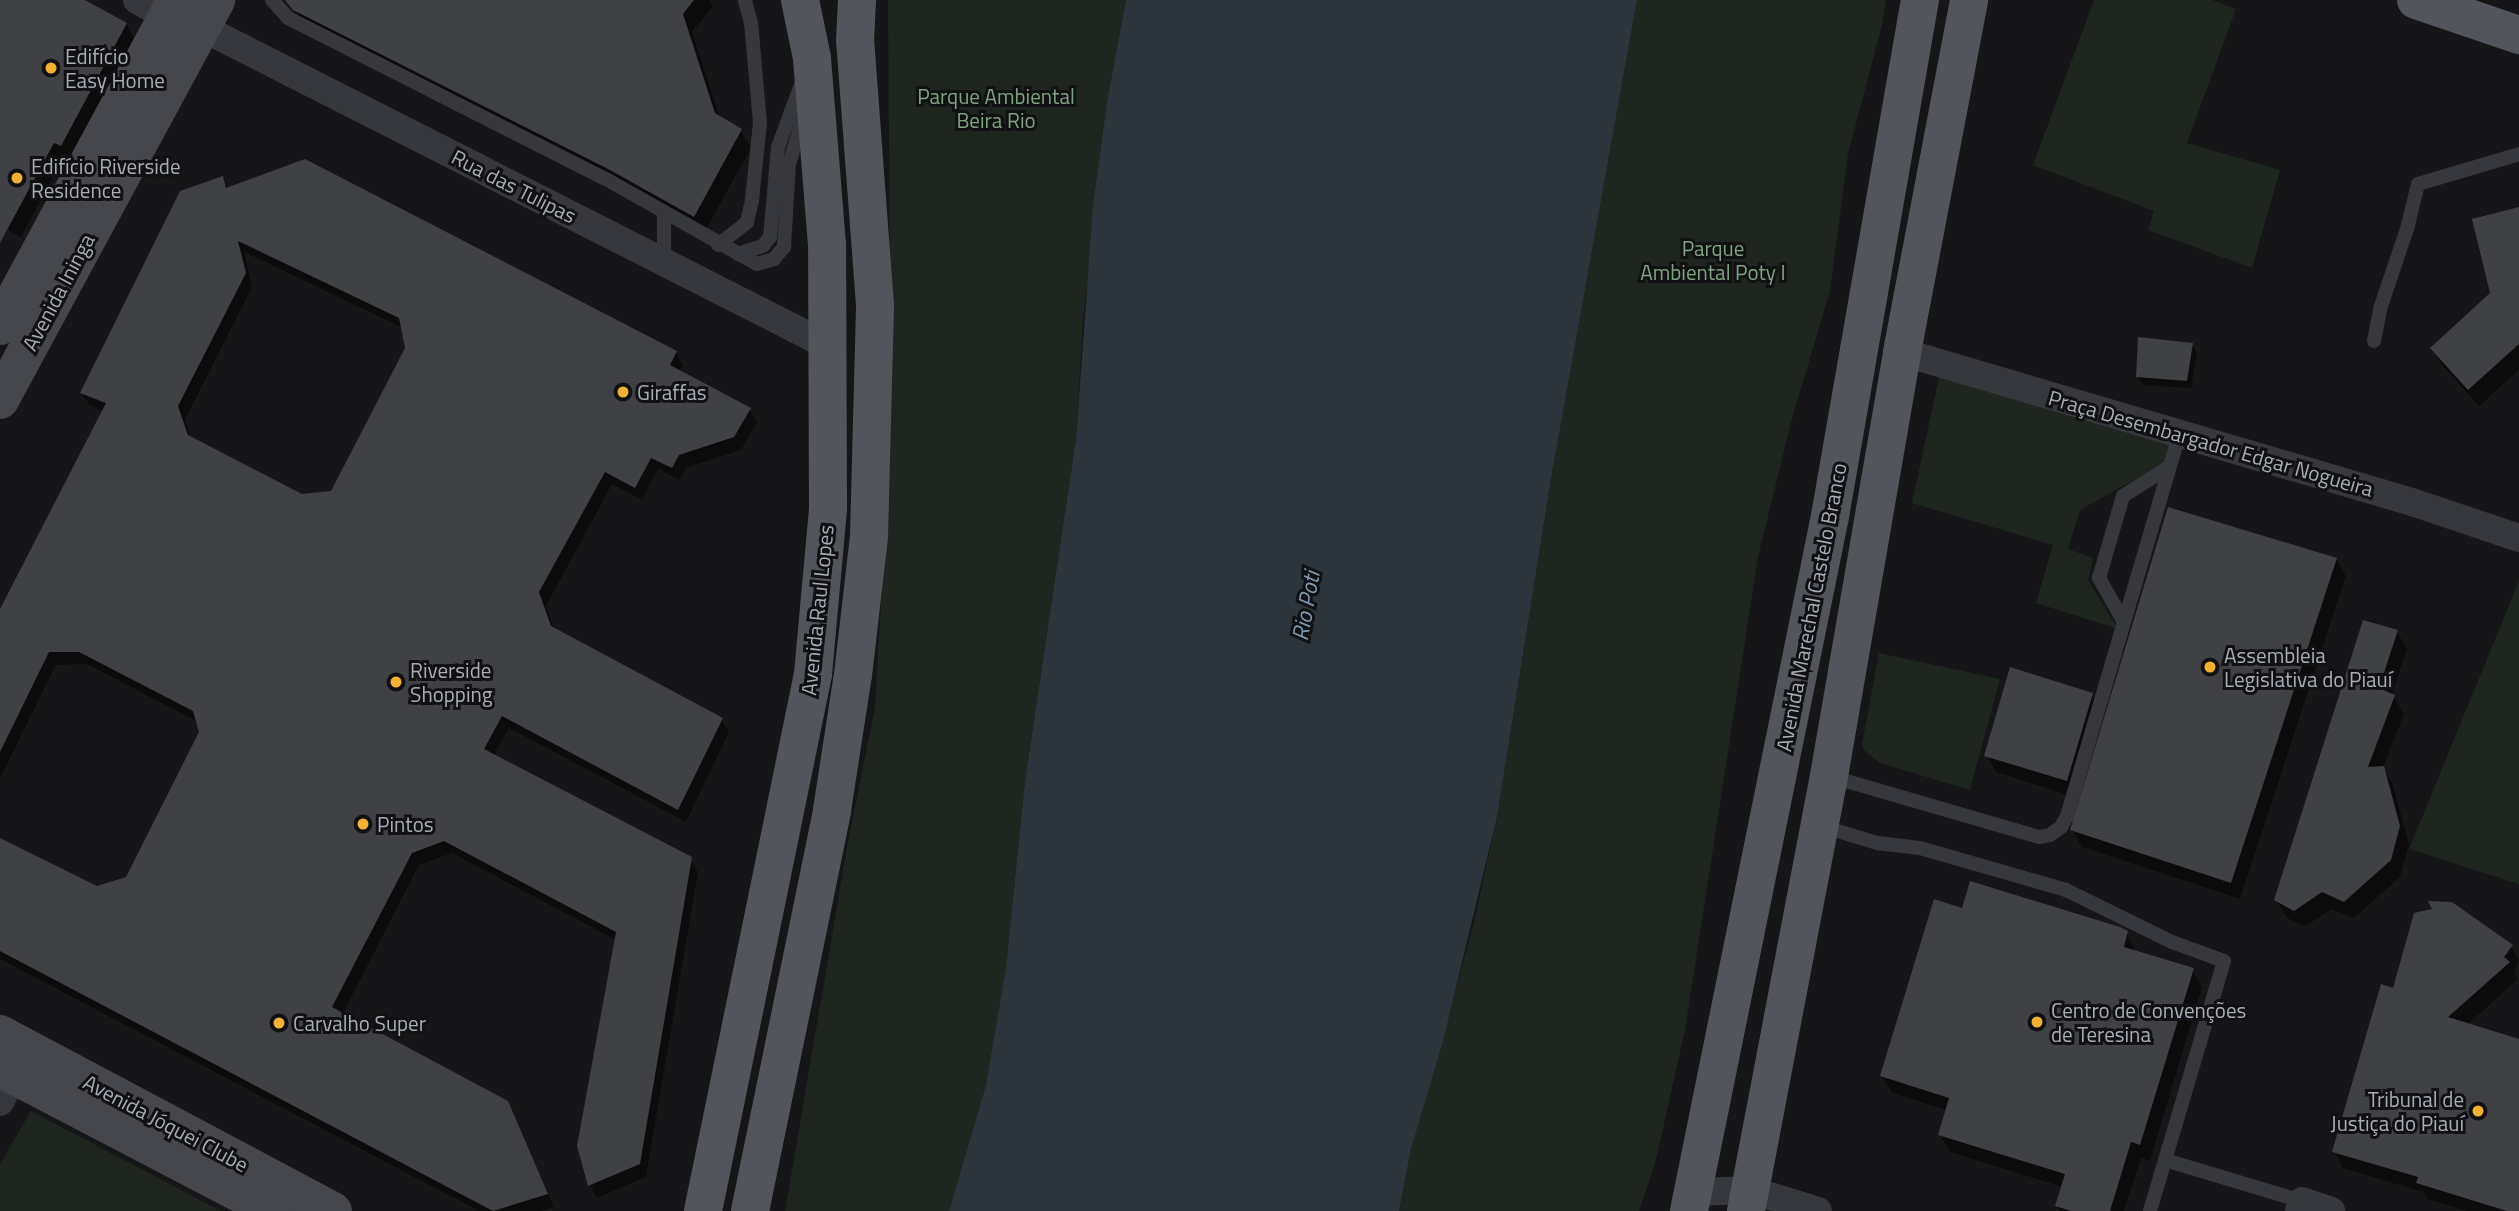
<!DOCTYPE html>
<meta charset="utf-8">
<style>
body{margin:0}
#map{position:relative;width:2519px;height:1211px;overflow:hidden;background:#161618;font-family:"Titillium Web",sans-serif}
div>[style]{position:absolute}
.green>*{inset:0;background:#1e261f}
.water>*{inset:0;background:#2c353c}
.shadow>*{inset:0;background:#0007}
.building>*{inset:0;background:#404145}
.lane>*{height:14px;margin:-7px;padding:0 7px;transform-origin:7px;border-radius:7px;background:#37383d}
.street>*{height:28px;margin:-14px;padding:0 14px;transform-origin:14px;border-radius:14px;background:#37383d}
.secondary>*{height:38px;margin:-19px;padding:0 19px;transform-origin:19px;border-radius:19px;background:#45474d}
.primary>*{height:38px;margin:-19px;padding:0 19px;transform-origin:19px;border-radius:19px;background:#53555c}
.dots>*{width:19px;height:19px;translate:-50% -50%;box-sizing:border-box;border:4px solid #111113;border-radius:50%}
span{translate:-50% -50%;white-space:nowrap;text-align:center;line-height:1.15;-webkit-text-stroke:6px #111113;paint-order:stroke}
.poi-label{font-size:21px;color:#a8adb8}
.left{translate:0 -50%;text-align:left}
.right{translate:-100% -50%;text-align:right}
.park-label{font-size:21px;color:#7fa381}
.street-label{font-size:21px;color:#a8adb8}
.water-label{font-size:23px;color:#7f9bb3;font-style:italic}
</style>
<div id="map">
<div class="green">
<i style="clip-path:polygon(888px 0,1126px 0,1108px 96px,1083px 320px,1076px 439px,1025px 781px,1006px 967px,986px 1085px,949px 1211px,785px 1211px,848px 842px,875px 707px,891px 428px)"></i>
<i style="clip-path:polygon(1637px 0,1886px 0,1883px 21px,1848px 154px,1830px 291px,1791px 422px,1758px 557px,1685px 1030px,1655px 1164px,1639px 1211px,1399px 1211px,1411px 1149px,1473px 927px,1497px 817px,1551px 479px)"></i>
<i style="clip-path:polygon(2094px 0,2212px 0,2236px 9px,2187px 143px,2280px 170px,2252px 268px,2148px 230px,2154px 211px,2033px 165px)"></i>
<i style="clip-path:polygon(1940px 373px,2172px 442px,2165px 463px,2080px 510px,2068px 549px,2093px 558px,2088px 580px,2118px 629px,2036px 603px,2053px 545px,1912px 503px)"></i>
<i style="clip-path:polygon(2519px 581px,2519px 884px,2409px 849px)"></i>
<i style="clip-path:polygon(1879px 653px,2000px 679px,1970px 790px,1880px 763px,1864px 750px,1862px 744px)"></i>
<i style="clip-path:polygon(31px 1111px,221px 1211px,0 1211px,0 1164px)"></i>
</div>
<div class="water">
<i style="clip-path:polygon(1126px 0,1637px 0,1551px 479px,1497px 817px,1443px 1041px,1411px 1149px,1399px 1211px,949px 1211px,986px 1085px,1006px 967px,1025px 781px,1076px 439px,1093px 206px,1108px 96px)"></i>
</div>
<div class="shadow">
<i style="clip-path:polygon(0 0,81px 0,126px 24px,135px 40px,70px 161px,63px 158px,21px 237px,0 226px)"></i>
<i style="clip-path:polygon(300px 0,709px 0,713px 6px,692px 32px,720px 118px,741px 131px,751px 148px,704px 233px,305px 26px,295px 9px)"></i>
<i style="clip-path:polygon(evenodd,223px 178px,229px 189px,675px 352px,683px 365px,679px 372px,749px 409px,757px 422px,741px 450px,686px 468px,679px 480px,658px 469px,642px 500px,612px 484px,546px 606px,554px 629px,721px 719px,729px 732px,686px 822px,509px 728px,494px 756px,690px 859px,698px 872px,646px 1177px,597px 1198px,590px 1185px,579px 1146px,616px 940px,452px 853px,419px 865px,342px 1015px,507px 1103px,554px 1207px,542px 1211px,479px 1211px,0 959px,0 840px,97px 888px,127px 879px,201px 732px,198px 722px,87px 664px,56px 665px,0 778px,0 608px,2px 609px,104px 411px,90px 406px,82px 393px,223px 178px,244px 252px,403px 328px,407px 348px,332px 493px,302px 496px,191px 438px,185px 420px,252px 287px,244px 252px)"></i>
<i style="clip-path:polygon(2519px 209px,2519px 370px,2479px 406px,2442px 365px,2432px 348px,2492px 294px)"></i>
<i style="clip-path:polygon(2192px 345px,2197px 353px,2191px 388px,2143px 385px,2138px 376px)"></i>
<i style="clip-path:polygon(2336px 559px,2346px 576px,2240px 899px,2082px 847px,2072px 830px)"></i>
<i style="clip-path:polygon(2397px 632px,2407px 649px,2392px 694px,2404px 714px,2383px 768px,2393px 785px,2409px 844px,2400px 877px,2354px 918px,2332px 909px,2304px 927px,2286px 917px,2276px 900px)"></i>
<i style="clip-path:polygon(2092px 695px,2102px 712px,2077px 798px,1996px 772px,1986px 755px)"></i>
<i style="clip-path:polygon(1963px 910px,2127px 933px,2136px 953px,2192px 970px,2202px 987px,2150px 1161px,2141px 1158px,2124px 1211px,2060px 1211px,2057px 1206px,2063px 1187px,1950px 1152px,1940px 1135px,1947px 1110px,1892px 1093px,1882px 1076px)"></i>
<i style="clip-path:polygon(2511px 946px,2519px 960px,2514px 972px,2518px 979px,2467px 1025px,2519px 1041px,2519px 1211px,2466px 1211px,2427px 1199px,2423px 1192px,2343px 1168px,2334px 1151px,2394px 990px)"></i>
</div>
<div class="building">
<i style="clip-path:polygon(0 0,85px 0,127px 23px,61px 146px,54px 143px,0 243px)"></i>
<i style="clip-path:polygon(285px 0,694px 0,683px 14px,715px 113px,742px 129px,694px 217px,610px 170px,293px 10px)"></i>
<i style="clip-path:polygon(evenodd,305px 159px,677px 351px,670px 365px,751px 408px,734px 437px,679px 455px,672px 468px,651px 458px,635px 488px,605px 472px,539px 592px,551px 626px,723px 718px,678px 810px,502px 716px,484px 749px,692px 857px,640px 1164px,588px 1186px,577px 1146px,616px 932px,444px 841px,412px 853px,332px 1007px,508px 1101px,548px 1194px,493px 1211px,0 951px,0 838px,97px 886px,126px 877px,199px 732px,193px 711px,79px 652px,49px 652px,0 752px,0 609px,106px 403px,80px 393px,180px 191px,223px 176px,226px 188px,305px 159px,238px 241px,399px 318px,405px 348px,331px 491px,302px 494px,188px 435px,178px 406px,246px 273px,238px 241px)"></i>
<i style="clip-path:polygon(2519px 207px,2519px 344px,2468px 390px,2430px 348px,2490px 293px,2472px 219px)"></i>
<i style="clip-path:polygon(2138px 337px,2193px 343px,2187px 381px,2136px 377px)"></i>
<i style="clip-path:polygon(2168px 507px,2337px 558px,2231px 883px,2070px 830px)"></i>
<i style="clip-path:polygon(2363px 620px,2398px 630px,2379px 688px,2395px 695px,2368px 767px,2384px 766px,2400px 826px,2391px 860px,2344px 902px,2322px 892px,2294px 911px,2274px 900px)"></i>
<i style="clip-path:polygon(2010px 667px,2093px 693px,2067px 781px,1984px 756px)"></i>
<i style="clip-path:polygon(1970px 881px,2120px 927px,2128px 931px,2124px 947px,2194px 968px,2140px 1145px,2131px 1142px,2110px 1211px,2071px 1211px,2055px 1206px,2065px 1174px,1938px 1135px,1949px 1098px,1880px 1076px,1934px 899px,1962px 908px)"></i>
<i style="clip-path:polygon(2428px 901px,2452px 902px,2513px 945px,2504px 957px,2510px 962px,2448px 1017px,2519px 1039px,2519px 1211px,2507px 1211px,2416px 1183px,2418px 1177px,2332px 1152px,2381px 984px,2393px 988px,2414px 913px,2432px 909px)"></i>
</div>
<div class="lane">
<i style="left:272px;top:0;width:24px;rotate:48deg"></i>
<i style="left:288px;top:18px;width:356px;rotate:26.9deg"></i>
<i style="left:606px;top:179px;width:173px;rotate:29.4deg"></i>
<i style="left:757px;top:264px;width:18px;rotate:-16deg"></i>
<i style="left:774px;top:259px;width:16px;rotate:-50deg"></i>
<i style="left:784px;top:247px;width:83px;rotate:-86.6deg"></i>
<i style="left:789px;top:164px;width:54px;rotate:-72.9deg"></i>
<i style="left:664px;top:214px;width:48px;rotate:90deg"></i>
<i style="left:718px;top:245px;width:37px;rotate:-38deg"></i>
<i style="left:747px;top:222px;width:23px;rotate:-77deg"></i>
<i style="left:752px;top:200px;width:77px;rotate:-84.1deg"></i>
<i style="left:760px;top:123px;width:100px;rotate:-95.1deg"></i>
<i style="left:751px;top:23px;width:24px;rotate:-105deg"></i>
<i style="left:738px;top:254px;width:26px;rotate:-18deg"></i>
<i style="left:763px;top:246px;width:11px;rotate:-52deg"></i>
<i style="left:770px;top:237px;width:90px;rotate:-84.9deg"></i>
<i style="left:778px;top:147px;width:69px;rotate:-69.7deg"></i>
<i style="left:2374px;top:341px;width:33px;rotate:-79deg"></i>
<i style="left:2380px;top:309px;width:84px;rotate:-71.4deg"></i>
<i style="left:2407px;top:229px;width:46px;rotate:-76.3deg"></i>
<i style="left:2418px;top:184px;width:105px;rotate:-16.5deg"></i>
<i style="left:2124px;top:622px;width:51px;rotate:-119.6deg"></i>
<i style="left:2099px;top:578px;width:85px;rotate:-73.7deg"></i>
<i style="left:2123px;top:496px;width:54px;rotate:-32.2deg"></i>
<i style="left:1829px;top:776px;width:219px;rotate:16.2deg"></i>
<i style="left:2039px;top:837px;width:11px;rotate:-10deg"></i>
<i style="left:2050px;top:835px;width:14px;rotate:-36deg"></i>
<i style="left:2061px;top:827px;width:13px;rotate:-61deg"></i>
<i style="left:2067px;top:816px;width:397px;rotate:-73.6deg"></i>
<i style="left:1821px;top:826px;width:59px;rotate:16.9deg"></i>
<i style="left:1877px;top:843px;width:43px;rotate:6.6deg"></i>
<i style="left:1920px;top:848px;width:152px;rotate:16deg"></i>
<i style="left:2066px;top:890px;width:118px;rotate:26.1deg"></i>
<i style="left:2172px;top:942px;width:55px;rotate:20.1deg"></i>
<i style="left:2224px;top:961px;width:261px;rotate:106.5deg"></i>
<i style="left:2165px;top:1160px;width:143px;rotate:16.7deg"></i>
</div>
<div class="street">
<i style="left:137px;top:0;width:34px;rotate:30deg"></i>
<i style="left:201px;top:27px;width:702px;rotate:26.93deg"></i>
<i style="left:1902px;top:352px;width:532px;rotate:16.39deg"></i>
<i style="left:2412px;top:502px;width:113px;rotate:18.6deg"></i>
<i style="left:0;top:1102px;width:30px;rotate:-63deg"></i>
<i style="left:1693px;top:1192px;width:58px;rotate:-2deg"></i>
<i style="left:1751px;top:1190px;width:70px;rotate:17.4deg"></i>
<i style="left:2299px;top:1211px;width:10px;rotate:-73deg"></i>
<i style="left:2302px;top:1201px;width:31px;rotate:19deg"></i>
</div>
<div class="secondary">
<i style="left:0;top:326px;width:370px;rotate:-61.6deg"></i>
<i style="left:0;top:400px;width:455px;rotate:-61.6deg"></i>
<i style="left:0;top:1034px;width:377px;rotate:28deg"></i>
<i style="left:0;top:1068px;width:309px;rotate:27.6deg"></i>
</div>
<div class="primary">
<i style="left:2416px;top:0;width:109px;rotate:18.8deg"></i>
<i style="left:703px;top:1211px;width:548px;rotate:-78.42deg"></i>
<i style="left:813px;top:674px;width:167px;rotate:-84.8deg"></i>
<i style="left:828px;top:508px;width:263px;rotate:-90.2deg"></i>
<i style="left:827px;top:245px;width:188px;rotate:-94.6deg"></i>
<i style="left:812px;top:58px;width:59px;rotate:-101.7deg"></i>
<i style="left:750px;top:1211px;width:409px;rotate:-78.4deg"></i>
<i style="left:832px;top:810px;width:137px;rotate:-81.2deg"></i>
<i style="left:853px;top:675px;width:140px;rotate:-83.4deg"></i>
<i style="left:869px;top:536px;width:231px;rotate:-88.5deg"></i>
<i style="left:875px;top:305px;width:265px;rotate:-94.3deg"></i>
<i style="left:855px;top:41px;width:41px;rotate:-87.2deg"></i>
<i style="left:1689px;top:1211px;width:709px;rotate:-78.53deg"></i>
<i style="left:1830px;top:516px;width:524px;rotate:-80.11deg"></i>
<i style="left:1746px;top:1211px;width:443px;rotate:-79.2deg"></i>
<i style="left:1829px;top:776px;width:430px;rotate:-80.2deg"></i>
<i style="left:1902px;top:352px;width:358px;rotate:-79.2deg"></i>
</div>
<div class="dots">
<i style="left:51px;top:68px;background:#f2b134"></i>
<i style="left:17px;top:178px;background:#f2b134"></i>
<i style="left:623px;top:392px;background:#f2b134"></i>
<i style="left:2210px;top:667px;background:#f2b134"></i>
<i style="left:396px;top:682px;background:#f2b134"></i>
<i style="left:363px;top:824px;background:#f2b134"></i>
<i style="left:2037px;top:1022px;background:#f2b134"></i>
<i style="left:279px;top:1023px;background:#f2b134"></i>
<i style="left:2478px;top:1111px;background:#f2b134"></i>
</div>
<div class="poi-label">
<span class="left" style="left:65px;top:68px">Edifício<br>Easy Home</span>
<span class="left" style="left:31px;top:178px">Edifício Riverside<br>Residence</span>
<span class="left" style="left:637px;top:392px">Giraffas</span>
<span class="left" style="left:2224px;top:667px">Assembleia<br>Legislativa do Piauí</span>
<span class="left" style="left:410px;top:682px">Riverside<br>Shopping</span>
<span class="left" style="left:377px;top:824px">Pintos</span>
<span class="left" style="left:2051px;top:1022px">Centro de Convenções<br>de Teresina</span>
<span class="left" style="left:293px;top:1023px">Carvalho Super</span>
<span class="right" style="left:2464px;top:1111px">Tribunal de<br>Justiça do Piauí</span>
</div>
<div class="park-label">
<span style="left:996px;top:108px">Parque Ambiental<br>Beira Rio</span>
<span style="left:1713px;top:260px">Parque<br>Ambiental Poty I</span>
</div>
<div class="street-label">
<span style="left:514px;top:186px;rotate:27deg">Rua das Tulipas</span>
<span style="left:58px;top:292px;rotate:-62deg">Avenida Ininga</span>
<span style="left:2211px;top:443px;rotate:16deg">Praça Desembargador Edgar Nogueira</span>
<span style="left:1811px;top:607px;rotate:-79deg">Avenida Marechal Castelo Branco</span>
<span style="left:817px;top:610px;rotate:-84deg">Avenida Raul Lopes</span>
<span style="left:166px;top:1123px;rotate:28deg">Avenida Jóquei Clube</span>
</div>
<div class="water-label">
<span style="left:1306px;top:606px;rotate:-80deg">Rio Poti</span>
</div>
</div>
